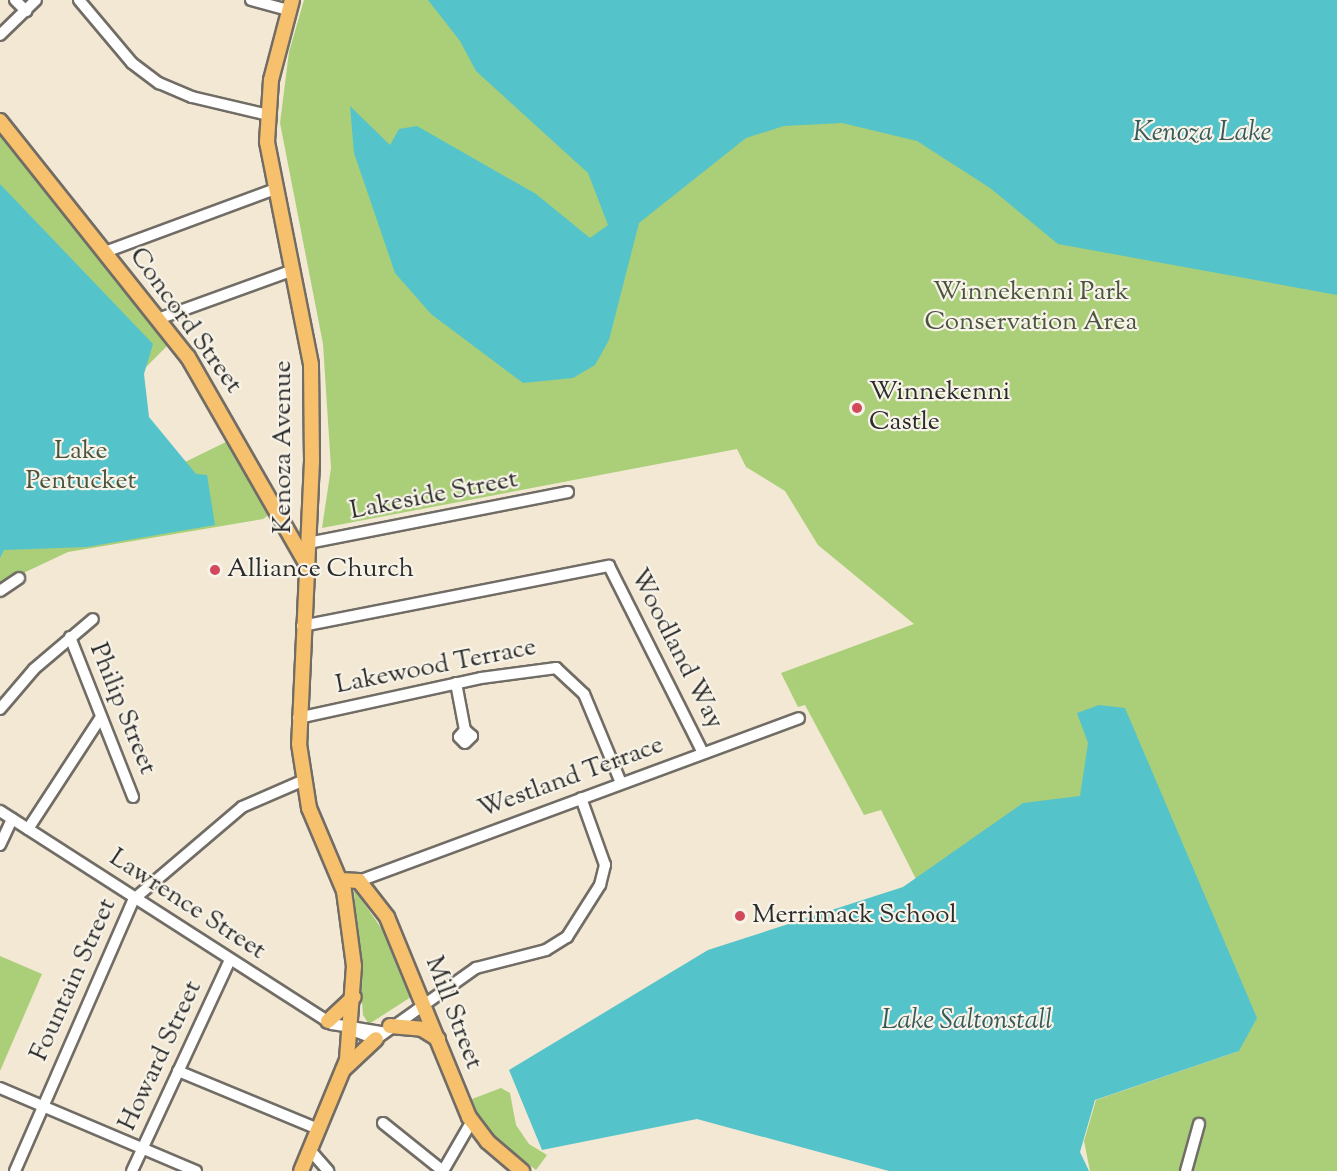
<!DOCTYPE html>
<style>
body{margin:0}
#map{position:relative;width:1337px;height:1171px;overflow:hidden;background:#f3e8d3;font-family:"Sorts Mill Goudy",serif}
div>[style]{position:absolute}
.green>*{inset:0;background:#aacf78}
.water>*{inset:0;background:#55c3ca}
.roads{filter:drop-shadow(2px 0 #716d66) drop-shadow(-2px 0 #716d66) drop-shadow(0 2px #716d66) drop-shadow(0 -2px #716d66)}
.minor>*{height:10px;margin:-5px;padding:0 5px;transform-origin:5px;border-radius:5px;background:#fff}
.major>*{height:14px;margin:-7px;padding:0 7px;transform-origin:7px;border-radius:7px;background:#f7c06c}
.dots>*{width:16px;height:16px;translate:-50% -50%;box-sizing:border-box;border:3px solid #f7f3e8;border-radius:50%}
span{translate:-50% -50%;white-space:nowrap;text-align:center;line-height:1.15;-webkit-text-stroke:4.5px #f7f3e8;paint-order:stroke}
.park-label{font-size:26px;color:#4b543e}
.street-label{font-size:26px;color:#2b2b2b}
.poi-label{font-size:26px;color:#2b2b2b}
.left{translate:0 -50%;text-align:left}
.water-label{font-size:27px;color:#38595b;font-style:italic}
</style>
<div id="map">
<div class="green">
<i style="clip-path:polygon(304px 0,1337px 0,1337px 1171px,1090px 1171px,1084px 1141px,1096px 1100px,1236px 1052px,1243px 1043px,1094px 746px,1084px 803px,919px 885px,881px 810px,864px 815px,805px 705px,798px 707px,781px 673px,914px 624px,818px 545px,785px 491px,746px 467px,737px 449px,322px 528px,331px 468px,323px 344px,280px 123px,289px 52px)"></i>
<i style="clip-path:polygon(0 135px,169px 344px,139px 374px,147px 419px,183px 463px,230px 440px,270px 514px,263px 519px,68px 552px,0 584px)"></i>
<i style="clip-path:polygon(354px 889px,384px 932px,411px 997px,369px 1024px,363px 1015px)"></i>
<i style="clip-path:polygon(0 956px,42px 974px,0 1071px)"></i>
<i style="clip-path:polygon(501px 1088px,510px 1093px,516px 1125px,529px 1144px,547px 1155px,536px 1170px,485px 1128px,478px 1114px,472px 1099px)"></i>
</div>
<div class="water">
<i style="clip-path:polygon(428px 0,1337px 0,1337px 295px,1058px 244px,990px 188px,917px 141px,842px 123px,784px 126px,746px 138px,639px 223px,609px 340px,595px 365px,573px 378px,523px 383px,431px 314px,395px 273px,354px 153px,350px 106px,390px 145px,399px 129px,417px 126px,536px 194px,590px 238px,608px 225px,588px 173px,476px 71px,460px 41px)"></i>
<i style="clip-path:polygon(0 184px,153px 344px,144px 374px,149px 417px,196px 474px,207px 475px,215px 525px,87px 547px,4px 550px,0 558px)"></i>
<i style="clip-path:polygon(1099px 705px,1125px 708px,1257px 1018px,1239px 1051px,1095px 1100px,1080px 1152px,1089px 1171px,889px 1171px,697px 1119px,542px 1150px,509px 1070px,708px 950px,903px 887px,1023px 803px,1080px 796px,1088px 743px,1077px 713px)"></i>
</div>
<div class="roads">
<div class="minor">
<i style="left:15px;top:0;width:16px;rotate:45deg"></i>
<i style="left:79px;top:0;width:82px;rotate:49.9deg"></i>
<i style="left:132px;top:63px;width:34px;rotate:37deg"></i>
<i style="left:159px;top:83px;width:36px;rotate:23deg"></i>
<i style="left:192px;top:97px;width:79px;rotate:13.2deg"></i>
<i style="left:251px;top:0;width:39px;rotate:15deg"></i>
<i style="left:0;top:35px;width:50px;rotate:-44.2deg"></i>
<i style="left:105px;top:252px;width:179px;rotate:-20.3deg"></i>
<i style="left:158px;top:319px;width:144px;rotate:-19.9deg"></i>
<i style="left:308px;top:543px;width:265px;rotate:-11.1deg"></i>
<i style="left:0;top:591px;width:23px;rotate:-34deg"></i>
<i style="left:302px;top:626px;width:313px;rotate:-11.1deg"></i>
<i style="left:609px;top:566px;width:209px;rotate:63.3deg"></i>
<i style="left:70px;top:637px;width:172px;rotate:68.5deg"></i>
<i style="left:456px;top:683px;width:48px;rotate:79.2deg"></i>
<i style="left:465px;top:730px;width:9px;rotate:131deg"></i>
<i style="left:459px;top:737px;width:8px;rotate:45deg"></i>
<i style="left:465px;top:743px;width:10px;rotate:-45deg"></i>
<i style="left:472px;top:736px;width:9px;rotate:-139deg"></i>
<i style="left:0;top:709px;width:52px;rotate:-49.6deg"></i>
<i style="left:34px;top:669px;width:77px;rotate:-40.3deg"></i>
<i style="left:298px;top:718px;width:187px;rotate:-12.3deg"></i>
<i style="left:481px;top:678px;width:76px;rotate:-7.6deg"></i>
<i style="left:556px;top:668px;width:38px;rotate:43deg"></i>
<i style="left:584px;top:694px;width:96px;rotate:67.4deg"></i>
<i style="left:0;top:811px;width:394px;rotate:32.7deg"></i>
<i style="left:332px;top:1024px;width:51px;rotate:9.1deg"></i>
<i style="left:28px;top:829px;width:134px;rotate:-56.9deg"></i>
<i style="left:0;top:845px;width:29px;rotate:-65deg"></i>
<i style="left:359px;top:881px;width:469px;rotate:-20.3deg"></i>
<i style="left:352px;top:1030px;width:26px;rotate:21deg"></i>
<i style="left:376px;top:1039px;width:123px;rotate:-35.4deg"></i>
<i style="left:476px;top:968px;width:72px;rotate:-14.4deg"></i>
<i style="left:546px;top:950px;width:25px;rotate:-32deg"></i>
<i style="left:567px;top:937px;width:62px;rotate:-57.6deg"></i>
<i style="left:600px;top:885px;width:21px;rotate:-76deg"></i>
<i style="left:605px;top:865px;width:71px;rotate:-109.7deg"></i>
<i style="left:178px;top:1071px;width:152px;rotate:22.5deg"></i>
<i style="left:0;top:1088px;width:213px;rotate:23deg"></i>
<i style="left:383px;top:1123px;width:77px;rotate:38.7deg"></i>
<i style="left:310px;top:1150px;width:28px;rotate:49deg"></i>
<i style="left:15px;top:1171px;width:297px;rotate:-66.4deg"></i>
<i style="left:134px;top:899px;width:142px;rotate:-40.4deg"></i>
<i style="left:242px;top:807px;width:65px;rotate:-23.4deg"></i>
<i style="left:132px;top:1171px;width:233px;rotate:-65.1deg"></i>
<i style="left:443px;top:1171px;width:58px;rotate:-59.9deg"></i>
<i style="left:1186px;top:1171px;width:49px;rotate:-74.5deg"></i>
</div>
<div class="major">
<i style="left:292px;top:0;width:83px;rotate:104.7deg"></i>
<i style="left:271px;top:80px;width:62px;rotate:93.7deg"></i>
<i style="left:267px;top:142px;width:227px;rotate:78.8deg"></i>
<i style="left:311px;top:365px;width:96px;rotate:89.4deg"></i>
<i style="left:312px;top:461px;width:283px;rotate:92.6deg"></i>
<i style="left:299px;top:744px;width:65px;rotate:81.1deg"></i>
<i style="left:309px;top:808px;width:90px;rotate:67.1deg"></i>
<i style="left:344px;top:891px;width:76px;rotate:82.4deg"></i>
<i style="left:354px;top:966px;width:94px;rotate:94.3deg"></i>
<i style="left:347px;top:1060px;width:120px;rotate:112.5deg"></i>
<i style="left:0;top:121px;width:302px;rotate:51.5deg"></i>
<i style="left:188px;top:357px;width:237px;rotate:60.2deg"></i>
<i style="left:340px;top:880px;width:19px;rotate:3deg"></i>
<i style="left:359px;top:881px;width:46px;rotate:52.1deg"></i>
<i style="left:387px;top:917px;width:216px;rotate:67.7deg"></i>
<i style="left:469px;top:1117px;width:31px;rotate:53deg"></i>
<i style="left:488px;top:1142px;width:45px;rotate:40.5deg"></i>
<i style="left:328px;top:1021px;width:35px;rotate:-43deg"></i>
<i style="left:390px;top:1026px;width:32px;rotate:5deg"></i>
<i style="left:422px;top:1029px;width:19px;rotate:32deg"></i>
<i style="left:343px;top:1070px;width:45px;rotate:-43.2deg"></i>
</div>
</div>
<div class="dots">
<i style="left:857px;top:408px;background:#d1495b"></i>
<i style="left:215px;top:570px;background:#d1495b"></i>
<i style="left:740px;top:916px;background:#d1495b"></i>
</div>
<div class="park-label">
<span style="left:1031px;top:308px">Winnekenni Park<br>Conservation Area</span>
<span style="left:81px;top:467px">Lake<br>Pentucket</span>
</div>
<div class="street-label">
<span style="left:185px;top:321px;rotate:54deg">Concord Street</span>
<span style="left:284px;top:447px;rotate:-90deg">Kenoza Avenue</span>
<span style="left:434px;top:496px;rotate:-11deg">Lakeside Street</span>
<span style="left:676px;top:649px;rotate:63deg">Woodland Way</span>
<span style="left:436px;top:667px;rotate:-11deg">Lakewood Terrace</span>
<span style="left:122px;top:709px;rotate:68deg">Philip Street</span>
<span style="left:571px;top:778px;rotate:-20deg">Westland Terrace</span>
<span style="left:187px;top:905px;rotate:33deg">Lawrence Street</span>
<span style="left:74px;top:980px;rotate:-66deg">Fountain Street</span>
<span style="left:453px;top:1013px;rotate:69deg">Mill Street</span>
<span style="left:161px;top:1056px;rotate:-65deg">Howard Street</span>
</div>
<div class="poi-label">
<span class="left" style="left:869px;top:408px">Winnekenni<br>Castle</span>
<span class="left" style="left:227px;top:570px">Alliance Church</span>
<span class="left" style="left:752px;top:916px">Merrimack School</span>
</div>
<div class="water-label">
<span style="left:1202px;top:134px">Kenoza Lake</span>
<span style="left:967px;top:1022px">Lake Saltonstall</span>
</div>
</div>
